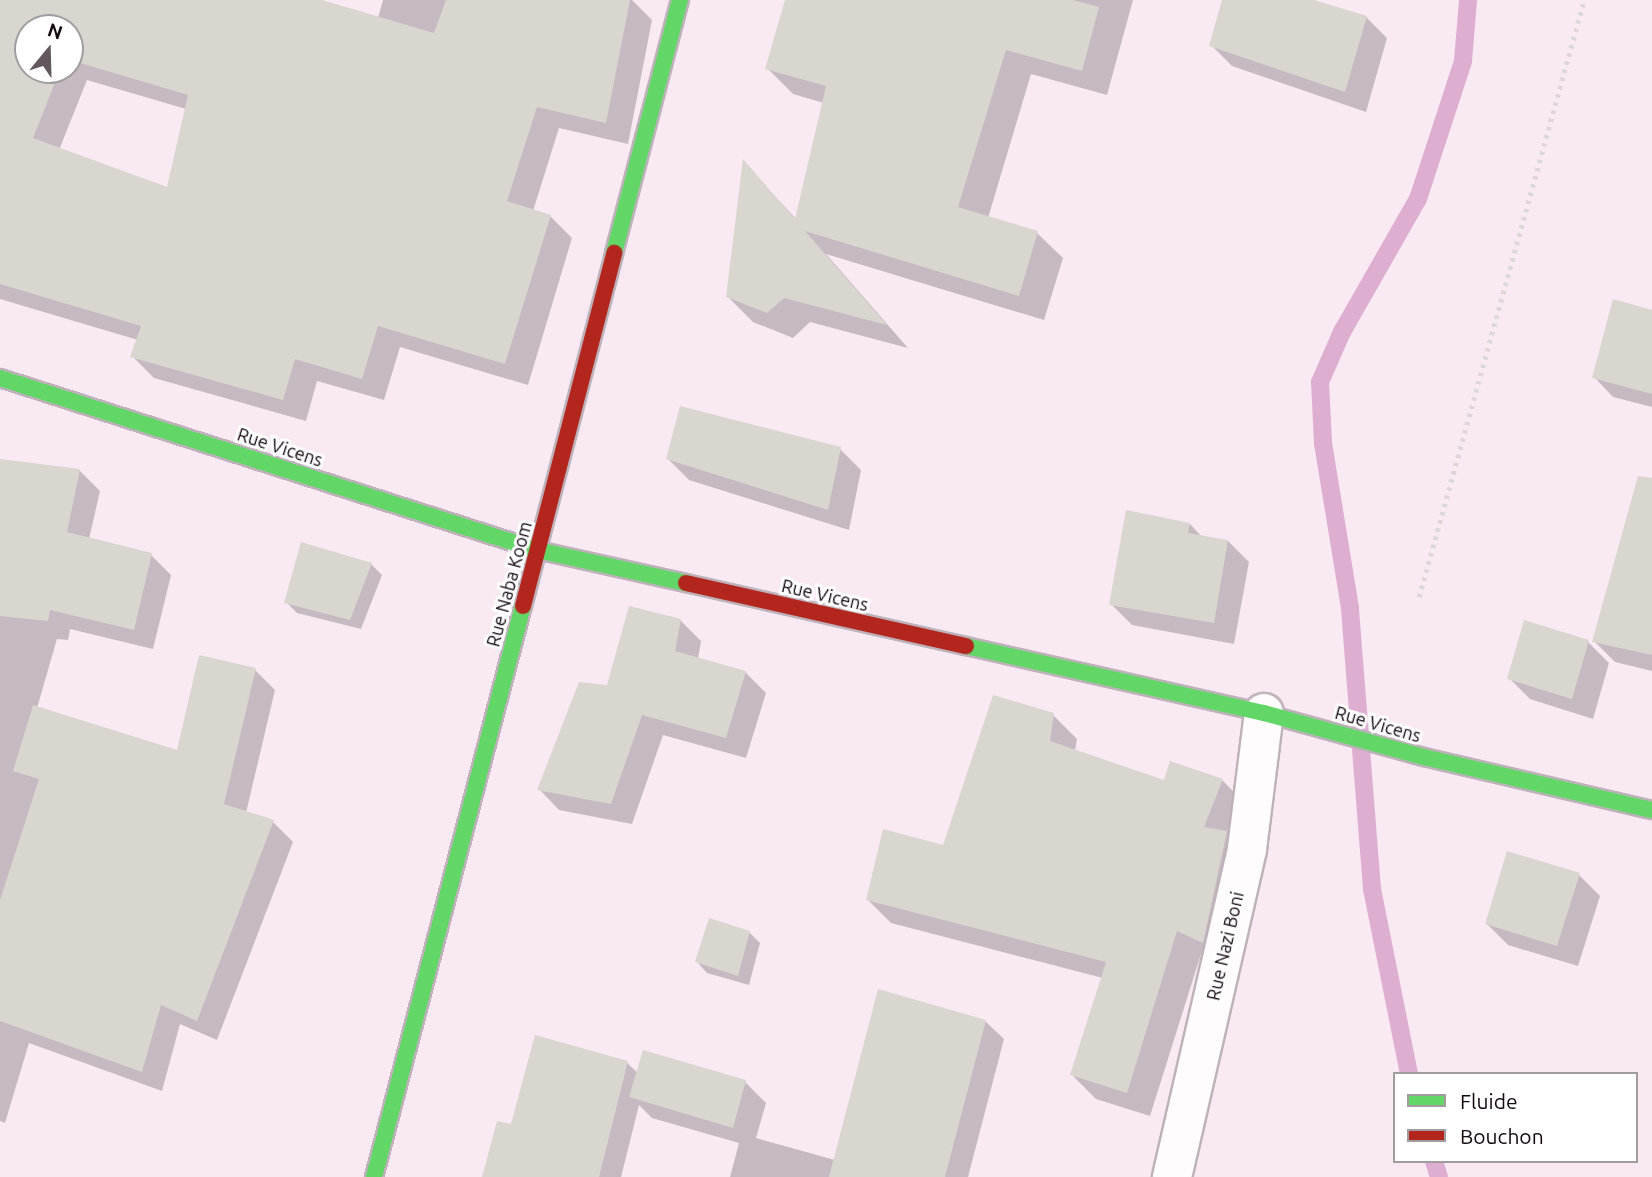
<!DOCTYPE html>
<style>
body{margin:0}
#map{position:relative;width:1652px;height:1177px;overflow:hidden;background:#f8e9f3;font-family:Ubuntu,sans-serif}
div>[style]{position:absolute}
.shadow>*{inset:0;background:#0003}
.stream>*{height:18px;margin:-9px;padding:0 9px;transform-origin:9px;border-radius:9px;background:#ddaed0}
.building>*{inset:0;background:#d8d6ce}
.path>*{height:4.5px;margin-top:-2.25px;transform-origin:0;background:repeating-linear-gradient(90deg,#dcd8da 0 3.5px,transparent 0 8.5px)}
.roads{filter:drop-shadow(2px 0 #beb2ba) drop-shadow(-2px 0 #beb2ba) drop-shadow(0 2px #beb2ba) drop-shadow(0 -2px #beb2ba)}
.street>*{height:38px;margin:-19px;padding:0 19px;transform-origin:19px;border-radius:19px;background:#fefcfd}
.fast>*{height:16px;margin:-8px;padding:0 8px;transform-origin:8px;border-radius:8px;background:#63d668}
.jam>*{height:16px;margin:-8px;padding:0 8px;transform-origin:8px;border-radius:8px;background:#b3261e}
span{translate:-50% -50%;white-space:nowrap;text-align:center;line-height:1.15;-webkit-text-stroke:6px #fff;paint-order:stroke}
.street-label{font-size:18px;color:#130810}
.legend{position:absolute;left:1393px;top:1072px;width:245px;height:91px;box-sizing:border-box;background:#fff;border:2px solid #a19c9f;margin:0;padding:9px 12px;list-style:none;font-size:21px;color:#130810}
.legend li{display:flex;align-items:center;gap:14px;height:35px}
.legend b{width:35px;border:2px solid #a19c9f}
.north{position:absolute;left:14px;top:14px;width:70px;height:70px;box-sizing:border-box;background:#fff;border:2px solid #a19c9f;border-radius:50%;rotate:19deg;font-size:19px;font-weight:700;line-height:28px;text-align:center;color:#130810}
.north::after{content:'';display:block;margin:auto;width:24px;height:32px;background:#63575f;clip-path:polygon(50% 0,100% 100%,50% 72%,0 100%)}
</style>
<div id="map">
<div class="shadow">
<i style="clip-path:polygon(evenodd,0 0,316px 0,378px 18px,383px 0,632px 0,652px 20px,628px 144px,559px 128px,533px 211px,550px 216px,572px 238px,528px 385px,400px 347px,384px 400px,317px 381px,306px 421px,154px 378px,132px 356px,138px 340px,0 299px,0 0,28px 28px,70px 28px,70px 70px,28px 70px,28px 28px,0 0,87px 80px,186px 109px,168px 189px,59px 150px,87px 80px)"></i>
<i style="clip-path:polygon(788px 0,1133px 0,1107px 95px,1031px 74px,988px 218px,1037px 233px,1063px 258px,1044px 320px,826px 254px,908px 348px,810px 322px,793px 338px,753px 322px,728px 297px,744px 163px,797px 220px,824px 103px,793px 94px,767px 68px)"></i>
<i style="clip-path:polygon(1224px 0,1307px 0,1366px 17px,1387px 38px,1366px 112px,1232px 66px,1211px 45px)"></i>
<i style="clip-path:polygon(1652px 311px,1652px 407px,1613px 397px,1594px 377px)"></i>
<i style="clip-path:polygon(840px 449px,861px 470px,849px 530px,689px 480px,668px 459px)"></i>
<i style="clip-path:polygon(0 460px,80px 471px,100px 491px,89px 539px,151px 555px,171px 575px,153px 649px,70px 629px,68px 640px,57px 639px,37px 708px,178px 752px,255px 670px,275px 690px,246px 813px,273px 822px,293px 842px,217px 1040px,180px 1024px,162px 1091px,29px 1043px,5px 1123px,0 1121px)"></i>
<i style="clip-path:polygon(1190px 524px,1202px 537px,1228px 541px,1249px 562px,1234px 644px,1132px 625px,1111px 604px)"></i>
<i style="clip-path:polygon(1652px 526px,1652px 671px,1615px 662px,1594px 641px)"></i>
<i style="clip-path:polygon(371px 564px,382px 575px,361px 629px,297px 613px,286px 602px)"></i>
<i style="clip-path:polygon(680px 620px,701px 641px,698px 659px,745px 672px,766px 693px,746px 758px,663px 735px,632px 824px,559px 810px,539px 789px,608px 687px)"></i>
<i style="clip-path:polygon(1588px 642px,1609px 663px,1593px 719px,1530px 699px,1509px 678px)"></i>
<i style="clip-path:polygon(1053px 715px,1077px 739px,1075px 751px,1165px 782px,1222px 780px,1246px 804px,1227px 966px,1201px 954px,1150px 1116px,1096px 1099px,1072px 1075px,1103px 978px,891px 923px,867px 899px,945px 847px)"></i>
<i style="clip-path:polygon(1508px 853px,1579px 875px,1600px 896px,1578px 966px,1508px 945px,1487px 924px)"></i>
<i style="clip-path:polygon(749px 932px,760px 943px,749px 985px,707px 973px,697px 962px)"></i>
<i style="clip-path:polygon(985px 1021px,1004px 1039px,968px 1177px,730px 1177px,739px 1143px,652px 1118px,639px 1105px,621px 1177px,484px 1177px,512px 1126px,627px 1063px,638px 1073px,745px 1082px,766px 1103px,756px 1138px,835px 1160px)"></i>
</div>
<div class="stream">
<i style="left:1409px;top:1074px;width:189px;rotate:-101.3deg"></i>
<i style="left:1372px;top:889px;width:282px;rotate:-94.5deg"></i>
<i style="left:1350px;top:608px;width:167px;rotate:-99.3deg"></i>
<i style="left:1323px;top:443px;width:61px;rotate:-92.8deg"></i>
<i style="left:1320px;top:382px;width:55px;rotate:-66.3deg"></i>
<i style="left:1342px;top:332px;width:153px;rotate:-60.3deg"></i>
<i style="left:1418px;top:199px;width:145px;rotate:-71.9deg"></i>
<i style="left:1463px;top:61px;width:61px;rotate:-85.3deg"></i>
<i style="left:1434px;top:1161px;width:17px;rotate:73deg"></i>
</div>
<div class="building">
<i style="clip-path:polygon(evenodd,0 0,322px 0,434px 33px,446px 0,630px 0,606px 123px,537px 107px,507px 201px,551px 215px,505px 364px,378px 326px,362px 379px,295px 359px,283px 400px,130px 357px,141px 326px,0 284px,0 0,28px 28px,70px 28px,70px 60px,188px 95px,167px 187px,33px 138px,60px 70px,28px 70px,28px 28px)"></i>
<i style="clip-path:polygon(785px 0,1073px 0,1099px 7px,1082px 71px,1006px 50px,958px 207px,1038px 231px,1019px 296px,805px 231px,887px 325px,784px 298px,767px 313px,726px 297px,743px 159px,795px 219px,826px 86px,765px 69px)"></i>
<i style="clip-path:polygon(1222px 0,1314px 0,1367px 16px,1345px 92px,1209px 46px)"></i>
<i style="clip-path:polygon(1613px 299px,1652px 310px,1652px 394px,1592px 378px)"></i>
<i style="clip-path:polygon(680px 406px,841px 447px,828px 510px,666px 459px)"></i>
<i style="clip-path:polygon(0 459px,80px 469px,67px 532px,152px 553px,134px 630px,50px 610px,48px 621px,0 616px)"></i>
<i style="clip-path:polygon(1638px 476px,1652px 478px,1652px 655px,1592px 642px)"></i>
<i style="clip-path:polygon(1126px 510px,1190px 523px,1188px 533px,1228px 540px,1214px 623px,1109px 605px)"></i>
<i style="clip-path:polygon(301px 542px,372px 563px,350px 620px,284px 603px)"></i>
<i style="clip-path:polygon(629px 606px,681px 619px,675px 651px,746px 671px,726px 738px,642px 715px,611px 804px,537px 790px,579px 682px,607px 685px)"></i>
<i style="clip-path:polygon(1524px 620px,1589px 640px,1572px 699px,1507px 679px)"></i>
<i style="clip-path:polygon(199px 655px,256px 668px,224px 804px,274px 820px,197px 1021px,161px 1005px,142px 1072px,0 1021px,0 900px,39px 779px,13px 771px,33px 705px,177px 750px)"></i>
<i style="clip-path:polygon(993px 695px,1054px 713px,1050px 741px,1164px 780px,1170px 761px,1223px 779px,1204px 827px,1227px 831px,1203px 943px,1177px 931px,1127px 1093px,1070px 1075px,1106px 962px,866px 900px,883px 829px,943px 845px)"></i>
<i style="clip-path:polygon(1507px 851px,1580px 873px,1557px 946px,1485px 924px)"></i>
<i style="clip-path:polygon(709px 918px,750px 931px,738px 976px,695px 962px)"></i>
<i style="clip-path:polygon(878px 989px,986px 1020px,945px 1177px,829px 1177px)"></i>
<i style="clip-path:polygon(535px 1035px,628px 1061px,599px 1177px,482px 1177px,497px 1121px,511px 1124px)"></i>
<i style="clip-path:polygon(643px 1050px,746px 1080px,733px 1128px,629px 1097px)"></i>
</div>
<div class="path">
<i style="left:1419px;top:597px;width:619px;rotate:-74.55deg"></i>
</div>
<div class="roads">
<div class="street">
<i style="left:1172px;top:1177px;width:336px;rotate:-77.1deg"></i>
<i style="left:1247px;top:849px;width:137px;rotate:-82.9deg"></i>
</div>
<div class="fast">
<i style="left:614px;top:253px;width:261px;rotate:-75.4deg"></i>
<i style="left:0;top:378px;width:564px;rotate:17.76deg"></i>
<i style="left:537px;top:550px;width:153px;rotate:12.5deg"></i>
<i style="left:966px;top:646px;width:305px;rotate:12.7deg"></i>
<i style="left:1264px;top:713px;width:166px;rotate:15.4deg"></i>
<i style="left:1424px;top:757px;width:234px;rotate:13.1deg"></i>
<i style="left:374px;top:1177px;width:590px;rotate:-75.38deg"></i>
</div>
<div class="jam">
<i style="left:686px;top:583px;width:287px;rotate:12.7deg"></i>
<i style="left:523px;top:606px;width:365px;rotate:-75.5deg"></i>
</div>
</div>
<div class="street-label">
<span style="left:280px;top:447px;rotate:18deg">Rue Vicens</span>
<span style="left:509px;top:584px;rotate:-75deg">Rue Naba Koom</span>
<span style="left:825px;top:595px;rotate:13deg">Rue Vicens</span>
<span style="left:1378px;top:724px;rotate:16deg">Rue Vicens</span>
<span style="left:1225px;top:946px;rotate:-77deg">Rue Nazi Boni</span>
</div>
<ul class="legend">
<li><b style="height:9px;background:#63d668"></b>Fluide</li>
<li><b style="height:9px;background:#b3261e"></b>Bouchon</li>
</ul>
<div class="north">N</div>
</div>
